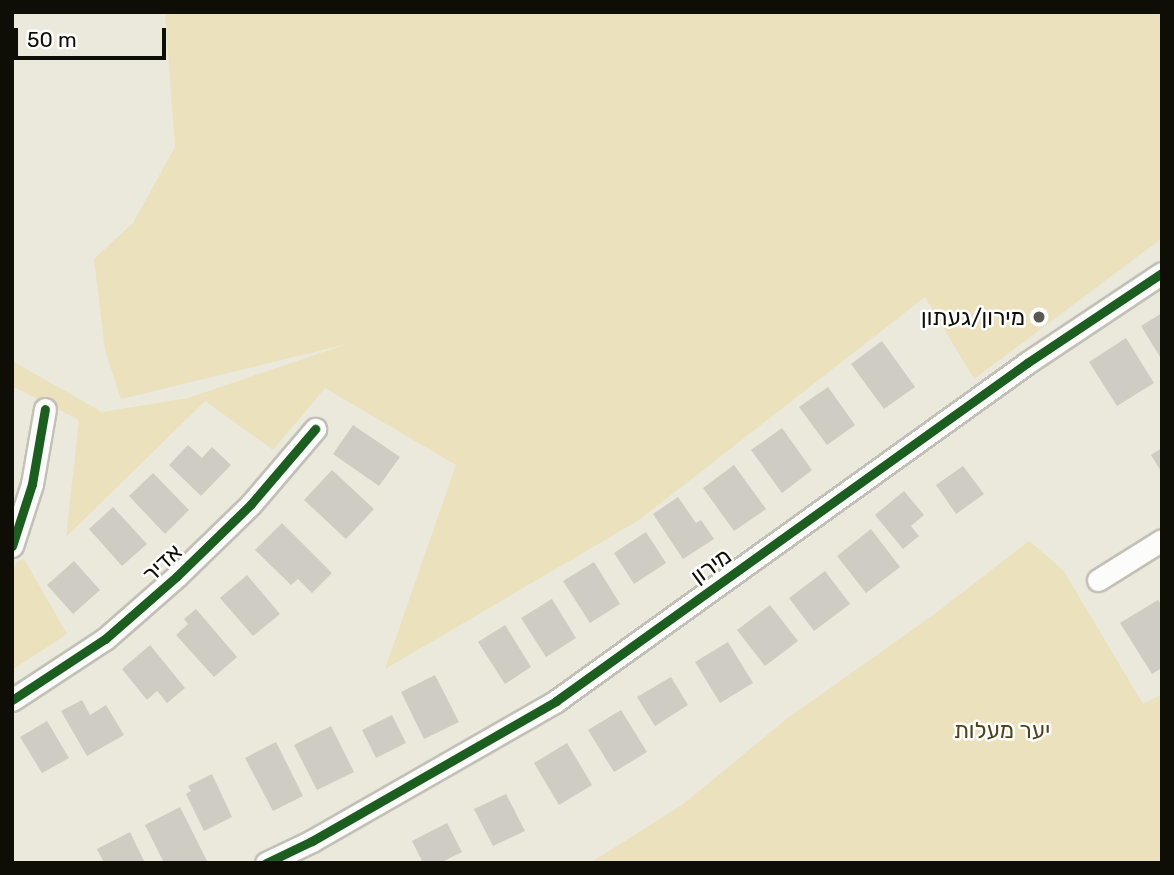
<!DOCTYPE html>
<meta charset="utf-8">
<style>
body{margin:0}
#map{position:relative;width:1174px;height:875px;overflow:hidden;background:#ebe8dc;font-family:Rubik,"Noto Sans Hebrew",sans-serif}
div>[style]{position:absolute}
.green>*{inset:0;background:#ebe1bd}
.building>*{inset:0;background:#cfccc3}
.roads{filter:drop-shadow(2px 0 #c3c0b7) drop-shadow(-2px 0 #c3c0b7) drop-shadow(0 2px #c3c0b7) drop-shadow(0 -2px #c3c0b7)}
.minor>*{height:21px;margin:-10.5px;padding:0 10.5px;transform-origin:10.5px;border-radius:10.5px;background:#fcfcfa}
.cycleway>*{height:9px;margin:-4.5px;padding:0 4.5px;transform-origin:4.5px;border-radius:4.5px;background:#1b5e20}
.dots>*{width:19px;height:19px;translate:-50% -50%;box-sizing:border-box;border:4px solid #fff;border-radius:50%}
span{translate:-50% -50%;white-space:nowrap;text-align:center;line-height:1.15;-webkit-text-stroke:5px #fff;paint-order:stroke}
.poi-label{font-size:23px;color:#0e0d06}
.right{translate:-100% -50%;text-align:right}
.street-label{font-size:23px;color:#0e0d06}
.park-label{font-size:23px;color:#4f451c}
.frame{position:absolute;inset:0;border:14px solid #0e0d06;pointer-events:none}
.scale{position:absolute;left:14px;top:28px;width:152px;height:32px;box-sizing:border-box;border:4px solid #0e0d06;border-top:0;padding-left:9px;font-size:21px;line-height:24px;white-space:nowrap;color:#0e0d06;-webkit-text-stroke:5px #fff;paint-order:stroke}
</style>
<div id="map">
<div class="green">
<i style="clip-path:polygon(165px 12px,1162px 12px,1162px 238px,974px 379px,925px 297px,639px 520px,385px 669px,456px 465px,325px 388px,273px 450px,205px 401px,66px 537px,79px 420px,12px 386px,12px 361px,102px 412px,188px 398px,347px 344px,121px 399px,105px 350px,94px 259px,133px 223px,175px 147px)"></i>
<i style="clip-path:polygon(1029px 541px,1063px 570px,1143px 704px,1162px 694px,1162px 863px,590px 863px,682px 805px,789px 717px,932px 616px)"></i>
<i style="clip-path:polygon(24px 559px,67px 634px,15px 668px,12px 668px,12px 573px,17px 562px)"></i>
</div>
<div class="building">
<i style="clip-path:polygon(1162px 313px,1162px 360px,1141px 326px)"></i>
<i style="clip-path:polygon(1126px 338px,1154px 383px,1117px 406px,1089px 362px)"></i>
<i style="clip-path:polygon(882px 341px,915px 387px,884px 409px,851px 364px)"></i>
<i style="clip-path:polygon(828px 387px,855px 425px,827px 445px,799px 407px)"></i>
<i style="clip-path:polygon(353px 425px,400px 457px,379px 486px,333px 454px)"></i>
<i style="clip-path:polygon(782px 428px,812px 470px,782px 493px,751px 450px)"></i>
<i style="clip-path:polygon(188px 445px,202px 458px,212px 447px,231px 465px,201px 496px,169px 465px)"></i>
<i style="clip-path:polygon(1162px 448px,1162px 473px,1151px 455px)"></i>
<i style="clip-path:polygon(734px 465px,766px 509px,734px 531px,703px 488px)"></i>
<i style="clip-path:polygon(963px 466px,984px 494px,956px 514px,936px 485px)"></i>
<i style="clip-path:polygon(332px 470px,374px 509px,346px 539px,304px 500px)"></i>
<i style="clip-path:polygon(153px 473px,189px 510px,165px 534px,129px 496px)"></i>
<i style="clip-path:polygon(904px 491px,924px 515px,911px 526px,919px 536px,903px 549px,875px 515px)"></i>
<i style="clip-path:polygon(678px 497px,696px 523px,701px 520px,714px 539px,683px 559px,653px 514px)"></i>
<i style="clip-path:polygon(113px 507px,147px 544px,122px 566px,89px 529px)"></i>
<i style="clip-path:polygon(282px 523px,332px 573px,312px 593px,298px 579px,291px 585px,255px 550px)"></i>
<i style="clip-path:polygon(871px 529px,900px 567px,866px 593px,837px 556px)"></i>
<i style="clip-path:polygon(646px 532px,666px 563px,634px 584px,614px 553px)"></i>
<i style="clip-path:polygon(74px 561px,100px 590px,73px 614px,47px 585px)"></i>
<i style="clip-path:polygon(594px 562px,620px 604px,590px 623px,563px 581px)"></i>
<i style="clip-path:polygon(825px 571px,850px 604px,814px 631px,789px 598px)"></i>
<i style="clip-path:polygon(247px 575px,280px 614px,253px 636px,220px 598px)"></i>
<i style="clip-path:polygon(552px 599px,576px 638px,546px 657px,521px 618px)"></i>
<i style="clip-path:polygon(1158px 600px,1162px 606px,1162px 668px,1152px 674px,1120px 623px)"></i>
<i style="clip-path:polygon(770px 605px,798px 641px,765px 666px,737px 630px)"></i>
<i style="clip-path:polygon(196px 609px,237px 657px,214px 677px,176px 635px,188px 624px,184px 619px)"></i>
<i style="clip-path:polygon(505px 625px,531px 667px,505px 684px,478px 642px)"></i>
<i style="clip-path:polygon(728px 642px,753px 683px,720px 703px,695px 662px)"></i>
<i style="clip-path:polygon(150px 645px,185px 688px,167px 703px,157px 691px,147px 700px,122px 669px)"></i>
<i style="clip-path:polygon(435px 675px,459px 722px,424px 739px,401px 692px)"></i>
<i style="clip-path:polygon(671px 677px,688px 705px,655px 726px,637px 697px)"></i>
<i style="clip-path:polygon(82px 700px,90px 715px,106px 705px,124px 735px,87px 756px,61px 711px)"></i>
<i style="clip-path:polygon(621px 710px,647px 752px,614px 772px,588px 730px)"></i>
<i style="clip-path:polygon(392px 715px,406px 743px,376px 758px,362px 730px)"></i>
<i style="clip-path:polygon(47px 721px,69px 758px,42px 773px,20px 737px)"></i>
<i style="clip-path:polygon(331px 726px,354px 772px,317px 790px,294px 745px)"></i>
<i style="clip-path:polygon(276px 742px,303px 796px,273px 811px,245px 758px)"></i>
<i style="clip-path:polygon(567px 743px,592px 785px,559px 805px,534px 763px)"></i>
<i style="clip-path:polygon(212px 774px,232px 817px,204px 831px,186px 794px,191px 791px,188px 786px)"></i>
<i style="clip-path:polygon(506px 794px,525px 831px,493px 846px,474px 809px)"></i>
<i style="clip-path:polygon(180px 807px,207px 861px,204px 863px,164px 863px,145px 825px)"></i>
<i style="clip-path:polygon(447px 823px,462px 852px,440px 863px,423px 863px,412px 841px)"></i>
<i style="clip-path:polygon(130px 832px,145px 863px,104px 863px,97px 849px)"></i>
</div>
<div class="roads">
<div class="minor">
<i style="left:12px;top:546px;width:65px;rotate:-72.1deg"></i>
<i style="left:32px;top:484px;width:76px;rotate:-80.2deg"></i>
<i style="left:1098px;top:580px;width:75px;rotate:-32deg"></i>
<i style="left:12px;top:700px;width:111px;rotate:-33.3deg"></i>
<i style="left:105px;top:639px;width:96px;rotate:-41.2deg"></i>
<i style="left:177px;top:576px;width:103px;rotate:-44.2deg"></i>
<i style="left:251px;top:504px;width:99px;rotate:-49.5deg"></i>
<i style="left:266px;top:863px;width:51px;rotate:-25.6deg"></i>
<i style="left:312px;top:841px;width:281px;rotate:-29.8deg"></i>
<i style="left:556px;top:701px;width:580px;rotate:-35.66deg"></i>
<i style="left:1027px;top:363px;width:162px;rotate:-33.7deg"></i>
</div>
</div>
<div class="cycleway">
<i style="left:12px;top:546px;width:65px;rotate:-72.1deg"></i>
<i style="left:32px;top:484px;width:76px;rotate:-80.2deg"></i>
<i style="left:12px;top:700px;width:111px;rotate:-33.3deg"></i>
<i style="left:105px;top:639px;width:96px;rotate:-41.2deg"></i>
<i style="left:177px;top:576px;width:103px;rotate:-44.2deg"></i>
<i style="left:251px;top:504px;width:99px;rotate:-49.5deg"></i>
<i style="left:266px;top:863px;width:51px;rotate:-25.6deg"></i>
<i style="left:312px;top:841px;width:281px;rotate:-29.8deg"></i>
<i style="left:556px;top:701px;width:580px;rotate:-35.66deg"></i>
<i style="left:1027px;top:363px;width:162px;rotate:-33.7deg"></i>
</div>
<div class="dots">
<i style="left:1039px;top:317px;background:#5b5a51"></i>
</div>
<div class="poi-label">
<span class="right" style="left:1025px;top:317px">מירון/געתון</span>
</div>
<div class="street-label">
<span style="left:162px;top:563px;rotate:-43deg">אדיר</span>
<span style="left:711px;top:566px;rotate:-36deg">מירון</span>
</div>
<div class="park-label">
<span style="left:1002px;top:730px">יער מעלות</span>
</div>
<div class="frame"></div>
<div class="scale">50 m</div>
</div>
